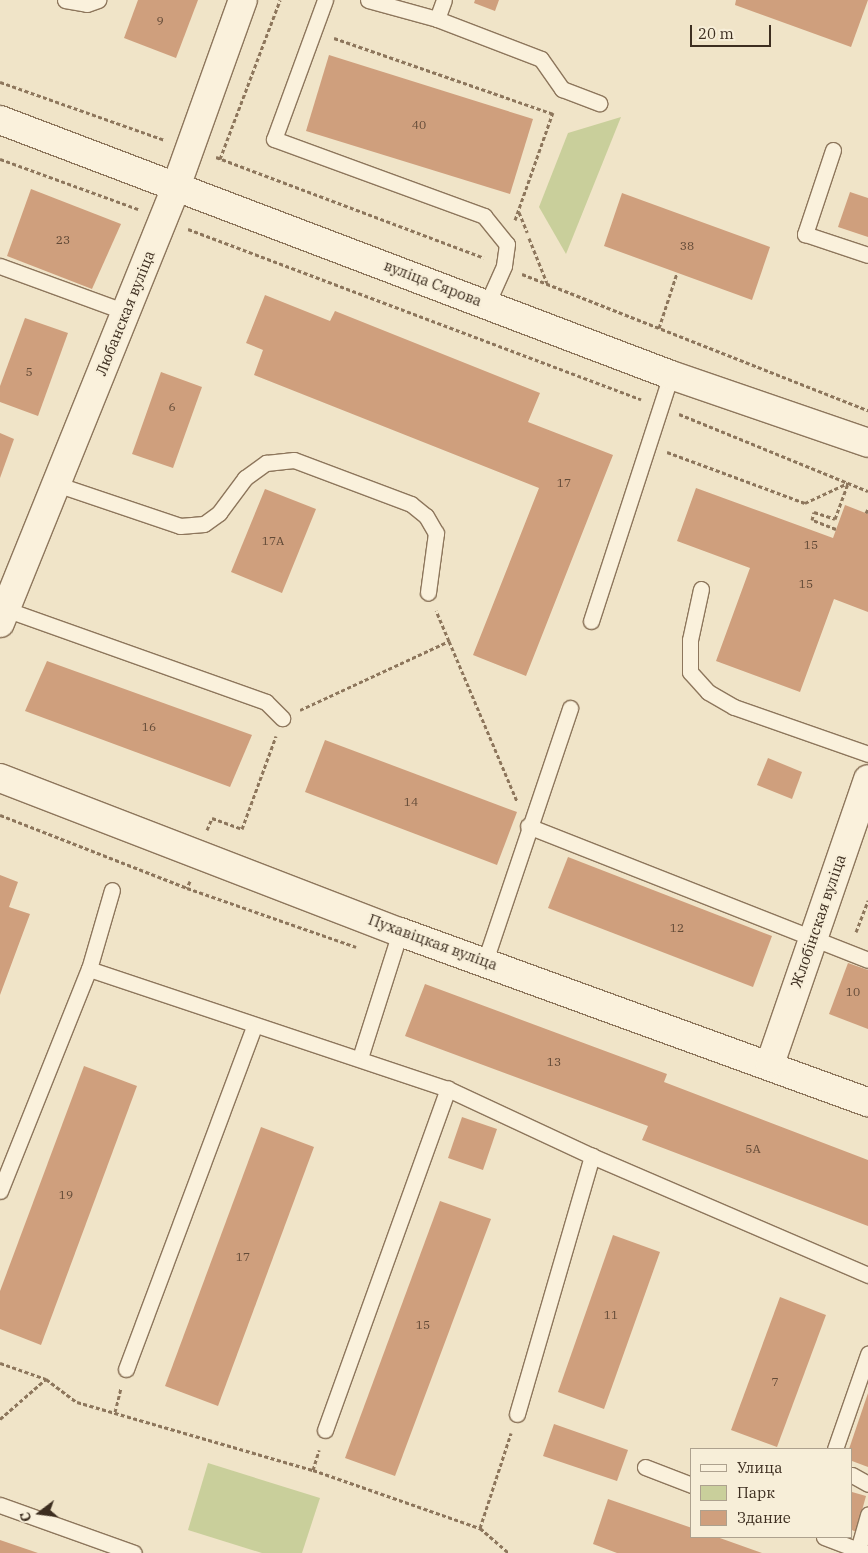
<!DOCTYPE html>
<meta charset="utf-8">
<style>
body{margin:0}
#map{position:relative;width:868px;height:1553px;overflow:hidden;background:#f0e4c8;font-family:"IBM Plex Serif",serif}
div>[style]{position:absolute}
.green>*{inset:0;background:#c9cf9b}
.building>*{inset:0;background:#cf9f7d}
.path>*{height:3px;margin-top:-1.5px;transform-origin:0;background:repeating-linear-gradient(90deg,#8d765c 0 4px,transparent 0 6.5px)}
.roads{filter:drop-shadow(1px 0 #8d765c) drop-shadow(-1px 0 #8d765c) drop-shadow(0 1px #8d765c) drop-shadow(0 -1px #8d765c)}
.lane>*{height:15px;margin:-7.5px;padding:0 7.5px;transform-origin:7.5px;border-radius:7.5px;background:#faf1dc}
.street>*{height:28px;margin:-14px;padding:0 14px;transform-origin:14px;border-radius:14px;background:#faf1dc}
.secondary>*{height:28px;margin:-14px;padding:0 14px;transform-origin:14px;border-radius:14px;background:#faf1dc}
span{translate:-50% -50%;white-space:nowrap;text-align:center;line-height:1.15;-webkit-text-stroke:4px #f7eed8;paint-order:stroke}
.number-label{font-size:12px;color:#624a37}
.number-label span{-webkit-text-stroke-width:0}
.street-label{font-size:15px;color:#3d2e20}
.legend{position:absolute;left:690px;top:1448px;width:162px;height:90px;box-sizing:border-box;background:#f7eed8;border:1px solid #ada18e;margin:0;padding:6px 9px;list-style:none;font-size:15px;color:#3d2e20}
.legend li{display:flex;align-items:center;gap:10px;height:25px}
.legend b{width:25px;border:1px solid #ada18e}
.north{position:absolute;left:15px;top:1488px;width:50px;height:50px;-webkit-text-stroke:4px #f7eed8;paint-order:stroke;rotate:255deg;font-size:14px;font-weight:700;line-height:20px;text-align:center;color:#3d2e20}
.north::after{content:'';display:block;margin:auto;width:18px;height:22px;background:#3d2e20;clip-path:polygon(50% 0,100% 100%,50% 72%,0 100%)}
.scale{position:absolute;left:690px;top:25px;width:81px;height:22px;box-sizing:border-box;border:2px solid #3d2e20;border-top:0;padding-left:6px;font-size:15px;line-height:18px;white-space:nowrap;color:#3d2e20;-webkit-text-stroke:4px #f7eed8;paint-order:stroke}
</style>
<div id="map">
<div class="green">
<i style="clip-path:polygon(621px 117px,566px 254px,539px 207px,568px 133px)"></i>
<i style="clip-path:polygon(208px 1463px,320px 1498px,302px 1553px,262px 1553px,188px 1530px)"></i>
</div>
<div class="building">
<i style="clip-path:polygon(138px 0,198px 0,176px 58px,124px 38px)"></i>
<i style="clip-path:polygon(475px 0,499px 0,495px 11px,474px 3px)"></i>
<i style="clip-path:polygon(736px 0,868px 0,851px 47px,735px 5px)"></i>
<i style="clip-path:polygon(329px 55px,533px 119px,510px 194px,306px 131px)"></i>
<i style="clip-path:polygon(31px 189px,121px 224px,92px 289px,7px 256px)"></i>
<i style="clip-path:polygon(850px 192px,868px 198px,868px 237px,838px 227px)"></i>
<i style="clip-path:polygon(622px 193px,770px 247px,752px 300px,604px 246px)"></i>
<i style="clip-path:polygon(265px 295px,330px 321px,335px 311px,540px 393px,528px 422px,613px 455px,526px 676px,473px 655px,539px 488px,254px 375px,263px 350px,246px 343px)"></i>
<i style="clip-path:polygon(25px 318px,68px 333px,38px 416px,0 402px,0 386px)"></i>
<i style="clip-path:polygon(161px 372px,202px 387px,173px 468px,132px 454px)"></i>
<i style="clip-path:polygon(0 433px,14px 439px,0 478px)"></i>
<i style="clip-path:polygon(696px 488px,833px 538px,845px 505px,868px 514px,868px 612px,834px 599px,800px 692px,716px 661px,750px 568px,677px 541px)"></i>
<i style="clip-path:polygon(265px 489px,316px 509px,282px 593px,231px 572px)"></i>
<i style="clip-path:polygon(47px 661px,252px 735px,230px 787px,25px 711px)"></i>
<i style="clip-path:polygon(325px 740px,517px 812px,497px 865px,305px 792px)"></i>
<i style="clip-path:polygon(768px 758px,802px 772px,792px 799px,757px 785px)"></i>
<i style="clip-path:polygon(568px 857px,772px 936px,753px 987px,548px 908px)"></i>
<i style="clip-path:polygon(0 875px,18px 882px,9px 907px,30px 914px,0 995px)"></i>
<i style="clip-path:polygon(848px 963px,868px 970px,868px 1029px,829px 1014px)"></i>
<i style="clip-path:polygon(425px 984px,667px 1074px,664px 1082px,868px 1160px,868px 1226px,642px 1140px,648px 1126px,405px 1036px)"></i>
<i style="clip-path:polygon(84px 1066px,137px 1086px,41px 1345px,0 1329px,0 1291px)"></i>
<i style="clip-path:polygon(462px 1117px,497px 1129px,483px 1170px,448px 1158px)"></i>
<i style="clip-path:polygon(261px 1127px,314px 1147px,218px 1406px,165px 1386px)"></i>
<i style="clip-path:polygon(440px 1201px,491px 1219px,395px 1476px,345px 1458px)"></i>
<i style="clip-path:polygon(613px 1235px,660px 1252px,604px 1409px,558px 1392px)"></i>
<i style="clip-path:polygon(780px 1297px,826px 1315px,777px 1447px,731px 1430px)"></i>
<i style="clip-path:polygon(868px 1393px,868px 1467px,852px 1461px,849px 1449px)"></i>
<i style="clip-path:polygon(554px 1424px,628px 1450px,617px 1481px,543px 1456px)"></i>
<i style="clip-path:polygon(852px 1492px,866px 1496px,856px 1532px,852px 1530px)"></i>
<i style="clip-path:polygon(608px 1499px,692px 1528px,692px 1537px,717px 1537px,762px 1553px,617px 1553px,593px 1544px)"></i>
<i style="clip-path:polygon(0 1540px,38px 1553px,0 1553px)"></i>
</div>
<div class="path">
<i style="left:334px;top:38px;width:232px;rotate:19.1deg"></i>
<i style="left:0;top:82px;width:175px;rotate:19.4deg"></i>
<i style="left:216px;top:157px;width:286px;rotate:20.6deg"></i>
<i style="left:0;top:159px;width:147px;rotate:19.9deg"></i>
<i style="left:220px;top:159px;width:170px;rotate:-69.3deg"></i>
<i style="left:519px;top:212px;width:22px;rotate:68deg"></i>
<i style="left:515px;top:220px;width:114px;rotate:-70.6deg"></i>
<i style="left:188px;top:229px;width:484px;rotate:20.6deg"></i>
<i style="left:529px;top:238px;width:48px;rotate:68.2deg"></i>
<i style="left:522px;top:274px;width:372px;rotate:21.5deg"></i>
<i style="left:659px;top:328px;width:58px;rotate:-71.9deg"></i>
<i style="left:679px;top:414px;width:204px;rotate:22.2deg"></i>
<i style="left:667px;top:452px;width:147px;rotate:20.3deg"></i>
<i style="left:805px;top:503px;width:47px;rotate:-24.9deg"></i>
<i style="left:866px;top:513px;width:4px;rotate:-63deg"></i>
<i style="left:836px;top:529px;width:26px;rotate:-159deg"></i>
<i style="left:812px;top:520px;width:8px;rotate:-76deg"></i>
<i style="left:814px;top:512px;width:22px;rotate:18deg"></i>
<i style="left:835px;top:519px;width:38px;rotate:-70deg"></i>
<i style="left:449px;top:641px;width:174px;rotate:67deg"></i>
<i style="left:300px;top:710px;width:164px;rotate:-24.8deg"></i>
<i style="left:449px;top:641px;width:33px;rotate:-113deg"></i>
<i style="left:0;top:815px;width:201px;rotate:21.3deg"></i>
<i style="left:207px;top:830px;width:13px;rotate:-67deg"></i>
<i style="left:212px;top:818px;width:32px;rotate:20deg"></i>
<i style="left:242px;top:829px;width:99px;rotate:-69.9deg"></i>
<i style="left:190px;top:881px;width:8px;rotate:113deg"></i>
<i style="left:187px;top:888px;width:179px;rotate:19.2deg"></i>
<i style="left:856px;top:932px;width:34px;rotate:-69deg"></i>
<i style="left:0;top:1363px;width:49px;rotate:19.2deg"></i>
<i style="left:115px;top:1412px;width:25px;rotate:-76deg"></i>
<i style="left:0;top:1419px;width:61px;rotate:-41deg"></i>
<i style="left:46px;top:1379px;width:39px;rotate:37deg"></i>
<i style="left:77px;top:1402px;width:246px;rotate:16.1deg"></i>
<i style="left:313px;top:1470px;width:177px;rotate:19.2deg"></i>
<i style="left:480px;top:1528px;width:100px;rotate:-71.9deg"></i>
<i style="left:313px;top:1470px;width:21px;rotate:-73deg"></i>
<i style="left:480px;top:1528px;width:38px;rotate:41deg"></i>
</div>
<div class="roads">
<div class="lane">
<i style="left:65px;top:0;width:22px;rotate:10deg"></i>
<i style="left:87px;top:4px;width:12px;rotate:-20deg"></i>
<i style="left:325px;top:0;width:148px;rotate:110.1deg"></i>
<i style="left:274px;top:139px;width:224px;rotate:20.1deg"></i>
<i style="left:484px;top:216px;width:36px;rotate:51deg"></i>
<i style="left:507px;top:244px;width:22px;rotate:98deg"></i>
<i style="left:504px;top:266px;width:42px;rotate:114.1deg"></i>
<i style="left:368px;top:0;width:72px;rotate:15.4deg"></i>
<i style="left:437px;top:19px;width:111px;rotate:21deg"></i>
<i style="left:541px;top:59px;width:37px;rotate:55deg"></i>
<i style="left:562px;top:89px;width:40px;rotate:21deg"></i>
<i style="left:437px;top:19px;width:20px;rotate:-70deg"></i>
<i style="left:833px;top:150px;width:89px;rotate:108.4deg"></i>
<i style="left:805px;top:234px;width:66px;rotate:18.4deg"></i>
<i style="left:0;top:266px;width:134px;rotate:20.1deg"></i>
<i style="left:53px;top:483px;width:134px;rotate:18.7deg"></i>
<i style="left:180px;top:526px;width:24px;rotate:-5deg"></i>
<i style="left:204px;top:524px;width:19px;rotate:-36deg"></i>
<i style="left:219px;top:513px;width:44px;rotate:-53.4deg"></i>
<i style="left:245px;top:478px;width:26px;rotate:-36deg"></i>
<i style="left:266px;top:463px;width:28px;rotate:-6deg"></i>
<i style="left:294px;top:460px;width:125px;rotate:20.6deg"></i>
<i style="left:411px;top:504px;width:19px;rotate:39deg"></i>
<i style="left:426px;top:516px;width:20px;rotate:60deg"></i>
<i style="left:436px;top:533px;width:60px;rotate:97.7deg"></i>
<i style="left:701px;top:589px;width:52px;rotate:102.2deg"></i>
<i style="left:690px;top:640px;width:32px;rotate:90deg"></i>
<i style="left:690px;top:672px;width:27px;rotate:48deg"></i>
<i style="left:708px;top:692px;width:30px;rotate:30deg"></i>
<i style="left:734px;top:707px;width:142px;rotate:19.3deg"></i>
<i style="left:5px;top:609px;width:277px;rotate:19.6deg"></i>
<i style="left:266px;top:702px;width:23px;rotate:45deg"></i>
<i style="left:591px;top:621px;width:259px;rotate:-72deg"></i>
<i style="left:528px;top:826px;width:365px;rotate:21.5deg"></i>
<i style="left:485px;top:961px;width:267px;rotate:-71.4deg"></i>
<i style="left:89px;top:969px;width:379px;rotate:18.5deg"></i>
<i style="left:448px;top:1089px;width:159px;rotate:25deg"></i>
<i style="left:592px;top:1156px;width:301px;rotate:23.3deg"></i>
<i style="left:360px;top:1058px;width:132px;rotate:-72.4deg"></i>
<i style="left:0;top:1191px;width:239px;rotate:-68.2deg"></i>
<i style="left:89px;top:969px;width:82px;rotate:-73.8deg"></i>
<i style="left:126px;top:1369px;width:366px;rotate:-69.5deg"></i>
<i style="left:517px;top:1414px;width:269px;rotate:-73.8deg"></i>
<i style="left:325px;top:1430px;width:363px;rotate:-70.2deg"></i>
<i style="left:835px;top:1449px;width:101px;rotate:-70.8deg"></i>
<i style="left:645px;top:1467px;width:50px;rotate:21deg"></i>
<i style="left:852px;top:1475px;width:18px;rotate:29deg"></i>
<i style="left:0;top:1505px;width:142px;rotate:19.7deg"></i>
<i style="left:824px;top:1537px;width:45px;rotate:20.9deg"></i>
<i style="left:858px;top:1550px;width:37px;rotate:-74deg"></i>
</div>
<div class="street">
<i style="left:0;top:623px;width:473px;rotate:-68deg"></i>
<i style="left:177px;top:184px;width:195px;rotate:-70.3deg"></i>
<i style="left:0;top:778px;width:429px;rotate:21.1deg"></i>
<i style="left:400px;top:932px;width:498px;rotate:20deg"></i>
<i style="left:770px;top:1064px;width:301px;rotate:-71deg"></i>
</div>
<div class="secondary">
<i style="left:0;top:120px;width:718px;rotate:20.81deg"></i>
<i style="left:671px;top:375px;width:208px;rotate:19deg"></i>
</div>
</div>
<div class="number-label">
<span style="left:160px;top:21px">9</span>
<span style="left:419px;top:125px">40</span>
<span style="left:63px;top:240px">23</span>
<span style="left:687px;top:246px">38</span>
<span style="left:29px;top:372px">5</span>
<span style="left:172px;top:407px">6</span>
<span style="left:564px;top:483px">17</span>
<span style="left:273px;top:541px">17А</span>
<span style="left:811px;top:545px">15</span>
<span style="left:806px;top:584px">15</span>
<span style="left:149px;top:727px">16</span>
<span style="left:411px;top:802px">14</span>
<span style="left:677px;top:928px">12</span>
<span style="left:853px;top:992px">10</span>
<span style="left:554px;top:1062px">13</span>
<span style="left:753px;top:1149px">5А</span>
<span style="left:66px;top:1195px">19</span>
<span style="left:243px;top:1257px">17</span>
<span style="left:611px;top:1315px">11</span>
<span style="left:423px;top:1325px">15</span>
<span style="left:775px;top:1382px">7</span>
</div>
<div class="street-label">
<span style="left:433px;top:283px;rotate:21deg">вуліца Сярова</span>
<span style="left:125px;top:313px;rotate:-68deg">Любанская вуліца</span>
<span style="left:818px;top:921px;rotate:-71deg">Жлобінская вуліца</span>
<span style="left:433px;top:942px;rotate:20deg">Пухавіцкая вуліца</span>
</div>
<ul class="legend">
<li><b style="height:6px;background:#faf1dc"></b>Улица</li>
<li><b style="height:14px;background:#c9cf9b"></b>Парк</li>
<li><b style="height:14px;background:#cf9f7d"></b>Здание</li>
</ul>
<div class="north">С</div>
<div class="scale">20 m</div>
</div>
